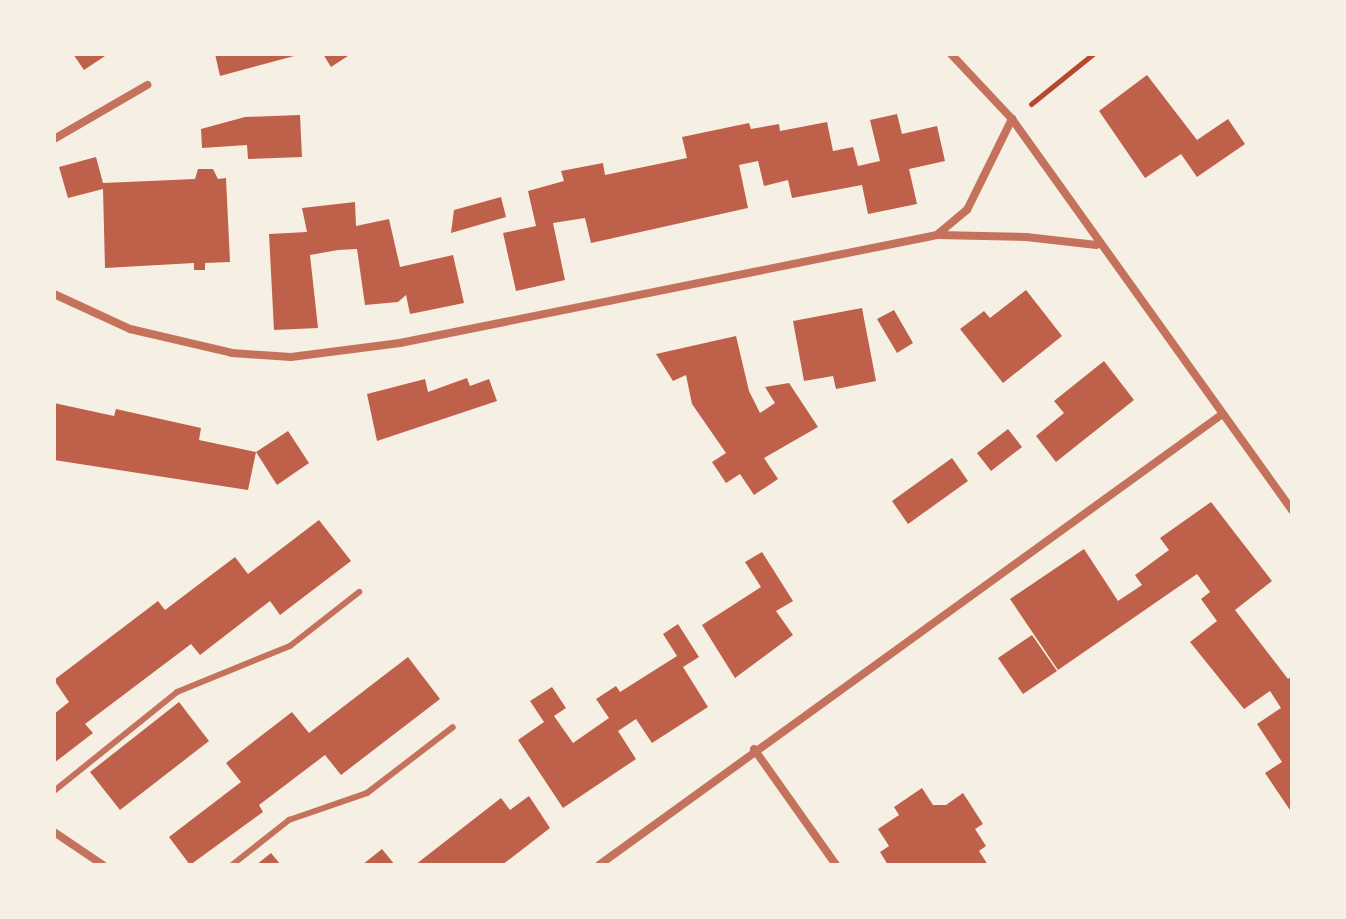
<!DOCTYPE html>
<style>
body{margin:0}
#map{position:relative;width:1346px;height:919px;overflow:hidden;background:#f6efe4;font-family:Poppins,sans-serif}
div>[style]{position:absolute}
.building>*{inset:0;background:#bf614a}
.path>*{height:5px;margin:-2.5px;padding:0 2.5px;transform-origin:2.5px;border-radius:2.5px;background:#b5482f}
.service>*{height:6px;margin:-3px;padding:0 3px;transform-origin:3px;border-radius:3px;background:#c5725c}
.minor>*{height:8px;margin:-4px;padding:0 4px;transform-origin:4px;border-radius:4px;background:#c5725c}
span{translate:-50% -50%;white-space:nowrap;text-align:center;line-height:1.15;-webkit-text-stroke:8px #f6efe4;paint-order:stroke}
.frame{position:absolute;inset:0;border:56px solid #f6efe4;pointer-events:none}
</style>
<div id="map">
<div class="building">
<i style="clip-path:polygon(73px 54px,108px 54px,84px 70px)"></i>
<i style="clip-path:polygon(215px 54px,298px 54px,298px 55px,220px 76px)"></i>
<i style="clip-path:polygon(323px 54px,351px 54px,331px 67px)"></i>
<i style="clip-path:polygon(1147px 75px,1197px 140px,1228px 119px,1245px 144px,1197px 177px,1181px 154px,1145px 178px,1099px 111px)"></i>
<i style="clip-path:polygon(897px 114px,902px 134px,937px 126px,945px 161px,909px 169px,917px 204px,868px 214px,862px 185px,792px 198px,788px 180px,764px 186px,758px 161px,739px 165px,748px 208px,591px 243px,585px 218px,553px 223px,565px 280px,516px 291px,503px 233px,536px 226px,528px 191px,564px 181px,561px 171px,603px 163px,605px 175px,687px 158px,682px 137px,749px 123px,751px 129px,779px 124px,780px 131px,827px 122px,833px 151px,853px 147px,858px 166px,880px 161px,870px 120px)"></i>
<i style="clip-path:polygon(300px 115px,302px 157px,248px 159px,247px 145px,202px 148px,201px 129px,245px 117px)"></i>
<i style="clip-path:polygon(96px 157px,103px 183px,195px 179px,198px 169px,213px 169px,218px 179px,226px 178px,230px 262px,205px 263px,205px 270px,194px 270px,194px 263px,105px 268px,103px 189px,68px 198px,59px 167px)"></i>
<i style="clip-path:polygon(501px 197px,506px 217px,451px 233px,454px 210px)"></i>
<i style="clip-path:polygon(355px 202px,356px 226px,389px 219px,400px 267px,453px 255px,464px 303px,410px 314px,406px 295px,398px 302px,365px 305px,357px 249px,338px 250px,310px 255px,318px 328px,274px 330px,269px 234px,307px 232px,302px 208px)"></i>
<i style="clip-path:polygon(1026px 290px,1062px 336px,1003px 383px,960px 329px,984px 311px,990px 318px)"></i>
<i style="clip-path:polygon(862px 308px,876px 381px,836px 389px,833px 376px,804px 381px,793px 321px)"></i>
<i style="clip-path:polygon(894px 310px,913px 343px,897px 353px,877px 319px)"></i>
<i style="clip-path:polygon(736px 336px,749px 391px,760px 413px,775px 403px,765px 387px,789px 383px,818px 427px,764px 458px,778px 479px,754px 495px,740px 474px,726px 483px,712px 462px,726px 453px,692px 404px,686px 375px,673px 381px,656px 354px)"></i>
<i style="clip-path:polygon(1104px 361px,1134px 400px,1056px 462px,1036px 436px,1064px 413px,1054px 401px)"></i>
<i style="clip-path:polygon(467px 378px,470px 386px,489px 379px,497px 401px,377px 441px,367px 394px,425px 379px,428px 392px)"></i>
<i style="clip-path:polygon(54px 403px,114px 416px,116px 409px,201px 428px,199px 440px,256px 452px,248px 490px,54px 460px)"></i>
<i style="clip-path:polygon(1008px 429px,1022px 447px,991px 471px,977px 453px)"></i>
<i style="clip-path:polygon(288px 431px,309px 463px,277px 485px,256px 452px)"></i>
<i style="clip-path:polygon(952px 458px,968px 481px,908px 524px,892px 501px)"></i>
<i style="clip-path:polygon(1211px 502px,1272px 581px,1235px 610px,1288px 679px,1292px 676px,1292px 813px,1265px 773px,1282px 762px,1257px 724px,1281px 708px,1270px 691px,1244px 709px,1190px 642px,1217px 621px,1201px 599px,1210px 592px,1197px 574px,1058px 670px,1010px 599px,1084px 549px,1118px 601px,1142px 585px,1135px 575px,1169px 550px,1160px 538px)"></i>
<i style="clip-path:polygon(319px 520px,351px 561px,280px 615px,270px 601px,200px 655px,191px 644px,85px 724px,93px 733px,54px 763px,54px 714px,69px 702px,54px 680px,158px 601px,165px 610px,235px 557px,248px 574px)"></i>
<i style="clip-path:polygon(762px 552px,793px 601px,776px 611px,793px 635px,735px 678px,702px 625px,761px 587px,745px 562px)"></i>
<i style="clip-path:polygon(678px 624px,699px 657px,683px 667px,708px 707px,652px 743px,636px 719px,618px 731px,636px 759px,563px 808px,518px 740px,544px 722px,530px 701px,552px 687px,566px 708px,554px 716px,573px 743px,609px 718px,596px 699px,616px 686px,620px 692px,677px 656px,663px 634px)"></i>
<i style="clip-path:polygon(1032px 635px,1057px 671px,1023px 694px,998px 658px)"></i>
<i style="clip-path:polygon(408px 657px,440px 699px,341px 775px,325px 755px,259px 805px,263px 812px,190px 865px,169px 837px,241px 782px,226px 763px,292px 712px,309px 733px)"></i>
<i style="clip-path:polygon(179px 702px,209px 741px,120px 810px,90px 772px)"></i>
<i style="clip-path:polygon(922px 788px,933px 805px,946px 805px,963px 793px,983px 824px,975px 829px,986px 846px,979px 851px,988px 865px,888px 865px,880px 852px,889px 846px,878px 829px,899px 815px,894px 807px)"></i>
<i style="clip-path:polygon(529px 796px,550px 828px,502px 865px,415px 865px,501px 798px,510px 810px)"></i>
<i style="clip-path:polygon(382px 849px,395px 865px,362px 865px)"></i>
<i style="clip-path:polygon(271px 853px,281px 865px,256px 865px)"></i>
</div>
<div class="path">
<i style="left:1031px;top:104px;width:80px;rotate:-38.9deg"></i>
</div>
<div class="service">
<i style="left:54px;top:791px;width:158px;rotate:-38.8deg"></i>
<i style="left:177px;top:692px;width:122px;rotate:-22.2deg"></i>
<i style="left:290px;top:646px;width:88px;rotate:-38deg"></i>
<i style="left:232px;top:865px;width:73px;rotate:-38.3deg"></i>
<i style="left:289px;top:820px;width:83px;rotate:-19.1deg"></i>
<i style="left:367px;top:793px;width:108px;rotate:-37.5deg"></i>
</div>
<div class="minor">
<i style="left:951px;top:54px;width:89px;rotate:46.8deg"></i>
<i style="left:1012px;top:119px;width:481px;rotate:54.4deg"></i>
<i style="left:54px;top:139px;width:108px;rotate:-30.1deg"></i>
<i style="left:938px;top:234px;width:38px;rotate:-40deg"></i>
<i style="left:967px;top:210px;width:102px;rotate:-63.7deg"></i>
<i style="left:54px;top:294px;width:84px;rotate:24.7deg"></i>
<i style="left:130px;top:329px;width:105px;rotate:13.2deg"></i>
<i style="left:232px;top:353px;width:59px;rotate:3.9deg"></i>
<i style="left:291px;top:357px;width:110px;rotate:-7.3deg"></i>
<i style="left:400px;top:343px;width:548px;rotate:-11.37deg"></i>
<i style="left:937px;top:235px;width:89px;rotate:1.3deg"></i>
<i style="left:1026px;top:237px;width:71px;rotate:6.4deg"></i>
<i style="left:754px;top:749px;width:142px;rotate:54.7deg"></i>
<i style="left:54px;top:832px;width:59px;rotate:34deg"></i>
<i style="left:599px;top:865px;width:768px;rotate:-35.88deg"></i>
</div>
<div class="frame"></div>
</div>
